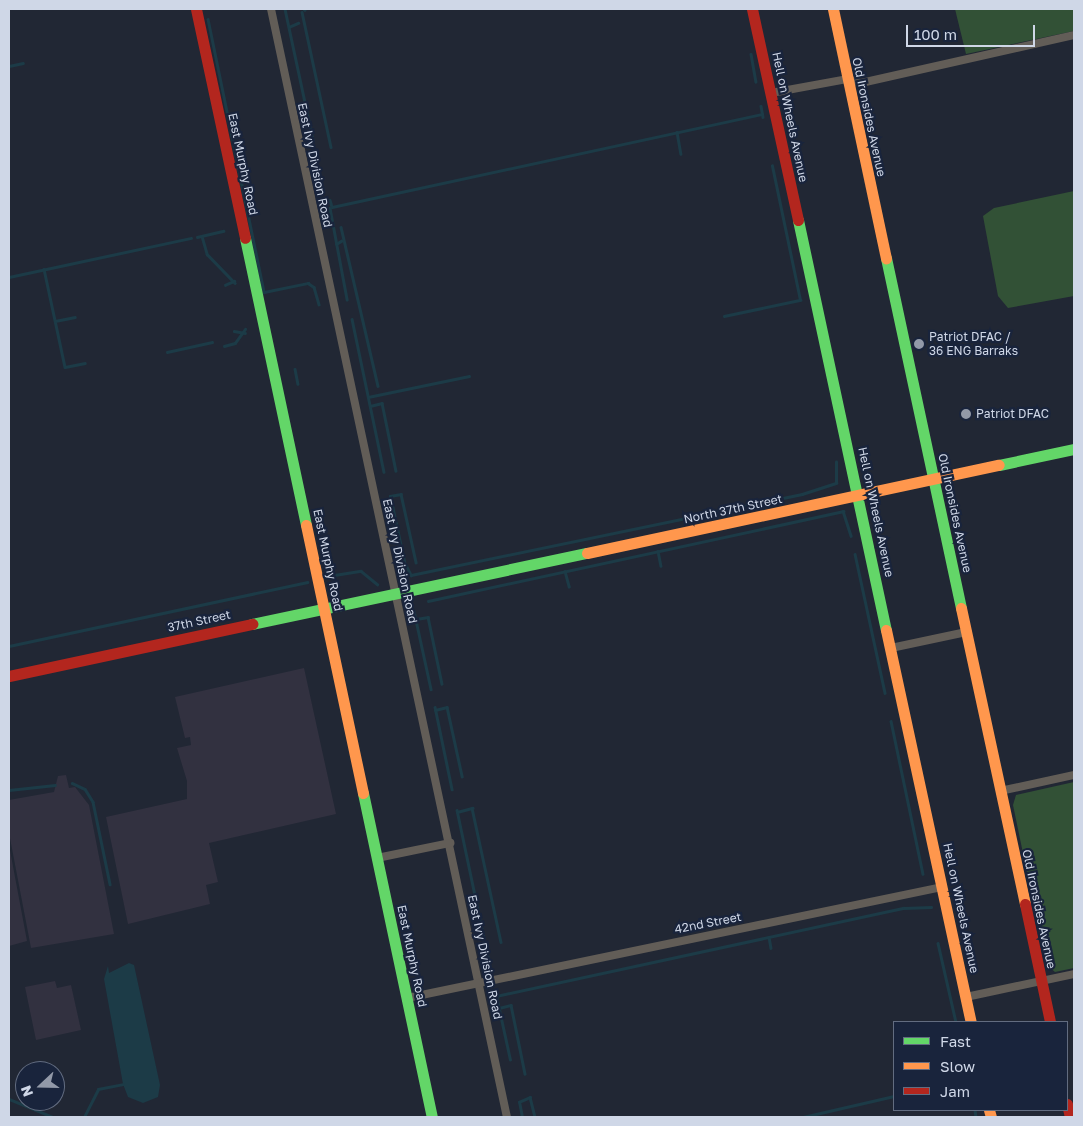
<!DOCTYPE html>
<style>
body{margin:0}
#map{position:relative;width:1083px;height:1126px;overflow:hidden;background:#212734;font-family:"Golos Text",sans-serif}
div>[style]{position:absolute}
.industrial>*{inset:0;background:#323140}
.green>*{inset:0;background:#325136}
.water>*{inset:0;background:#1c3b47}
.stream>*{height:2.5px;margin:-1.25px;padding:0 1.25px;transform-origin:1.25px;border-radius:1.25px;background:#1c3b47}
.street>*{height:8px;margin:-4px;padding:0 4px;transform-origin:4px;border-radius:4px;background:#625d57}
.fast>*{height:11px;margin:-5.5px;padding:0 5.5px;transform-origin:5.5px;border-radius:5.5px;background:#63d668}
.slow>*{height:11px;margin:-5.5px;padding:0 5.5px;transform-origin:5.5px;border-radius:5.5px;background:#ff974d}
.jam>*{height:11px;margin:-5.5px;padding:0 5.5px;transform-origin:5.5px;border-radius:5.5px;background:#b3261e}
.dots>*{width:14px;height:14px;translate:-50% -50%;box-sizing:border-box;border:2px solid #19243c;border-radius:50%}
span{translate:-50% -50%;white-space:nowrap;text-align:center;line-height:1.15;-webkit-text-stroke:4.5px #19243c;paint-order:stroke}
.street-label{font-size:12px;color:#cfd7e7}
.poi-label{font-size:12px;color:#cfd7e7}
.left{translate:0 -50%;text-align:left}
.frame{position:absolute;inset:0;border:10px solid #cfd7e7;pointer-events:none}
.legend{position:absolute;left:893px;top:1021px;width:175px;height:90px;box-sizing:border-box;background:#19243c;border:1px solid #626c80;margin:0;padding:6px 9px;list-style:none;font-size:15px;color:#cfd7e7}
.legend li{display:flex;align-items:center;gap:10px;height:25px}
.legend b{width:25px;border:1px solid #626c80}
.north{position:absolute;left:15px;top:1061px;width:50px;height:50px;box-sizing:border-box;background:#19243c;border:1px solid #626c80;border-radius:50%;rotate:249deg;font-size:14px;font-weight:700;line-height:20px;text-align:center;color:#cfd7e7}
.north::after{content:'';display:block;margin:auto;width:18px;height:22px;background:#9299a8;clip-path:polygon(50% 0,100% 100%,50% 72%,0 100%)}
.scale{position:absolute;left:906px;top:25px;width:129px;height:22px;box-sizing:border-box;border:2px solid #cfd7e7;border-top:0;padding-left:6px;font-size:15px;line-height:18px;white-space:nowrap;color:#cfd7e7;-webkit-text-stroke:4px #19243c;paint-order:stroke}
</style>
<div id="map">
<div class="industrial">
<i style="clip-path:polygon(304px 668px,336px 814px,209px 843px,218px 882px,206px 885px,210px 904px,128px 924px,106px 817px,187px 799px,187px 781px,177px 748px,191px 745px,190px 737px,185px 738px,175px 697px)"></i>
<i style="clip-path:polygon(66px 775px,69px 788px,75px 787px,89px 805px,114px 934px,31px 948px,9px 833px,9px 800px,54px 792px,58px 776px)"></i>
<i style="clip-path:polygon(9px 845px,27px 941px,9px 946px)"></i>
<i style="clip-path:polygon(55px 981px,57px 988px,71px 985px,81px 1030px,36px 1040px,25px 987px)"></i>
</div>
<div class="green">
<i style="clip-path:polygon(955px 9px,1074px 9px,1074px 31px,966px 54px)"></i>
<i style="clip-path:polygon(1074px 191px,1074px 296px,1008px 308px,998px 296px,983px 216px,994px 208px)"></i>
<i style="clip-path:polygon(1074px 782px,1074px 968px,1055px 972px,1046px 964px,1013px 805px,1016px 795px)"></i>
</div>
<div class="water">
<i style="clip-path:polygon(129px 963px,134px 965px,160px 1085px,158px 1097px,143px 1103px,128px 1097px,123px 1084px,104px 979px,108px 966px,109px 973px)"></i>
</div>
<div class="stream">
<i style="left:285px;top:9px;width:134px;rotate:77.9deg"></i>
<i style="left:304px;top:9px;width:1px;rotate:45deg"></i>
<i style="left:302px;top:12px;width:138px;rotate:77.9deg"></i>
<i style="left:208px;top:19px;width:279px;rotate:78.4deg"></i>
<i style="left:264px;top:292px;width:45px;rotate:-11.6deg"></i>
<i style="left:308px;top:283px;width:7px;rotate:34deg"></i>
<i style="left:314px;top:287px;width:18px;rotate:74deg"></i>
<i style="left:289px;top:27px;width:10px;rotate:-24deg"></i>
<i style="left:751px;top:54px;width:28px;rotate:80deg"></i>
<i style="left:9px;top:66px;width:14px;rotate:-12deg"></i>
<i style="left:761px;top:106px;width:11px;rotate:80deg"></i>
<i style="left:677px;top:132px;width:22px;rotate:80deg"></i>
<i style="left:330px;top:200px;width:7px;rotate:74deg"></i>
<i style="left:332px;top:207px;width:440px;rotate:-12.2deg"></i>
<i style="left:330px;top:208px;width:93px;rotate:79.4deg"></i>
<i style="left:341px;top:227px;width:163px;rotate:76.9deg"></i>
<i style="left:202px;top:236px;width:19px;rotate:74deg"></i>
<i style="left:207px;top:254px;width:40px;rotate:46deg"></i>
<i style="left:197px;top:237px;width:27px;rotate:-13deg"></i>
<i style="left:336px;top:244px;width:6px;rotate:-31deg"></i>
<i style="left:44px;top:269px;width:100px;rotate:77.9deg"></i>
<i style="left:65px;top:367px;width:20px;rotate:-11deg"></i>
<i style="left:9px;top:277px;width:186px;rotate:-12.1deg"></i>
<i style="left:225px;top:285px;width:10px;rotate:-24deg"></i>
<i style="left:724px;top:316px;width:78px;rotate:-11.9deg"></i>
<i style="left:800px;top:300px;width:137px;rotate:-101.8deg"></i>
<i style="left:352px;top:319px;width:156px;rotate:78.2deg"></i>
<i style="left:55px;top:321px;width:20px;rotate:-11deg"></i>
<i style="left:234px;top:331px;width:11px;rotate:10deg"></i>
<i style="left:224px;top:346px;width:11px;rotate:-15deg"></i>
<i style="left:235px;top:343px;width:17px;rotate:-54deg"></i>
<i style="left:167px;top:352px;width:46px;rotate:-12.5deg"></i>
<i style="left:295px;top:369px;width:15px;rotate:79deg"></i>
<i style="left:368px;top:397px;width:103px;rotate:-11.7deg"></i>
<i style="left:370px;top:406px;width:12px;rotate:-14deg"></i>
<i style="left:382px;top:403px;width:69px;rotate:78.4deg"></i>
<i style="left:658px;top:551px;width:15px;rotate:79deg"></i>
<i style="left:855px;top:554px;width:142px;rotate:77.8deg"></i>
<i style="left:404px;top:561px;width:16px;rotate:63deg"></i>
<i style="left:411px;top:575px;width:399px;rotate:-11.7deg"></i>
<i style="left:802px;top:494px;width:36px;rotate:-18deg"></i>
<i style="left:836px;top:483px;width:21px;rotate:-90deg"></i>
<i style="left:399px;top:562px;width:5px;rotate:-11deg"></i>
<i style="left:404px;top:561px;width:66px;rotate:-102.2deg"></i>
<i style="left:390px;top:496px;width:11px;rotate:-10deg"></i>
<i style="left:401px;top:494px;width:70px;rotate:77.6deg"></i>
<i style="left:565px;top:571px;width:16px;rotate:75deg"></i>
<i style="left:328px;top:576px;width:33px;rotate:-9deg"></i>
<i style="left:361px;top:571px;width:21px;rotate:39deg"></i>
<i style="left:428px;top:601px;width:425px;rotate:-12.2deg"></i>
<i style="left:843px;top:511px;width:26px;rotate:72deg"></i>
<i style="left:414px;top:611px;width:80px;rotate:77.7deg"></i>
<i style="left:416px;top:619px;width:12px;rotate:-9deg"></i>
<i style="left:428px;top:617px;width:68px;rotate:78.2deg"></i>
<i style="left:9px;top:646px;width:305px;rotate:-12.1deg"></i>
<i style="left:435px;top:707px;width:84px;rotate:78.3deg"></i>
<i style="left:435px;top:710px;width:12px;rotate:-14deg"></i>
<i style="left:447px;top:707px;width:71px;rotate:77.7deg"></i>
<i style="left:891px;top:721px;width:156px;rotate:78.2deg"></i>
<i style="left:72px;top:783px;width:14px;rotate:25deg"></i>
<i style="left:85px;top:789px;width:15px;rotate:58deg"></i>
<i style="left:93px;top:802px;width:84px;rotate:78.3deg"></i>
<i style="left:9px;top:790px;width:46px;rotate:-6.2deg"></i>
<i style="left:457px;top:810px;width:159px;rotate:78.1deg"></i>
<i style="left:457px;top:812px;width:16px;rotate:-15deg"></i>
<i style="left:472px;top:808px;width:137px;rotate:77.8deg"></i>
<i style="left:769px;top:937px;width:11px;rotate:80deg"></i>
<i style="left:938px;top:943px;width:81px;rotate:77.2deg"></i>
<i style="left:499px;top:1008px;width:12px;rotate:-14deg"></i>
<i style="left:511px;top:1005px;width:70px;rotate:78.5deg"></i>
<i style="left:510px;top:1060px;width:66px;rotate:-102.3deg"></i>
<i style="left:496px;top:996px;width:417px;rotate:-12.2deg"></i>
<i style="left:904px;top:908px;width:27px;rotate:-2deg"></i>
<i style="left:9px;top:1099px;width:48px;rotate:22.2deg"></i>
<i style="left:975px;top:1110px;width:7px;rotate:82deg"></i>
<i style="left:84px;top:1117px;width:31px;rotate:-63deg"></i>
<i style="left:98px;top:1089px;width:25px;rotate:-11deg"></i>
<i style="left:522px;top:1117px;width:15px;rotate:-101deg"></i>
<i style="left:519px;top:1102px;width:12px;rotate:-24deg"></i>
<i style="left:530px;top:1097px;width:21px;rotate:76deg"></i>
<i style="left:803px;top:1117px;width:93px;rotate:-13deg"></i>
</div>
<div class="street">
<i style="left:271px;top:9px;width:1133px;rotate:77.98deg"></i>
<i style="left:771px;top:93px;width:77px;rotate:-10.4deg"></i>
<i style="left:847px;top:79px;width:15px;rotate:16deg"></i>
<i style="left:861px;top:83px;width:218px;rotate:-12.7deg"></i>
<i style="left:891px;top:648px;width:77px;rotate:-12deg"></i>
<i style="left:1000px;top:791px;width:76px;rotate:-12.2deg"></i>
<i style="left:377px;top:858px;width:75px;rotate:-11.6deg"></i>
<i style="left:966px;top:997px;width:110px;rotate:-12deg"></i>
<i style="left:407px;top:998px;width:546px;rotate:-11.72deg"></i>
</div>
<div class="fast">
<i style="left:798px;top:220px;width:419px;rotate:77.9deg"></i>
<i style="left:245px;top:238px;width:293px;rotate:78deg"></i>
<i style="left:886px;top:258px;width:358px;rotate:77.9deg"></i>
<i style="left:999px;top:465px;width:77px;rotate:-12deg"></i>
<i style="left:252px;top:624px;width:342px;rotate:-12deg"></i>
<i style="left:363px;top:793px;width:331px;rotate:78deg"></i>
</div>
<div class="slow">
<i style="left:833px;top:9px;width:255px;rotate:78deg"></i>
<i style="left:306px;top:525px;width:274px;rotate:78deg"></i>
<i style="left:587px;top:553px;width:421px;rotate:-12.1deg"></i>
<i style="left:961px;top:608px;width:303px;rotate:77.8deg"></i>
<i style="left:886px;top:630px;width:401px;rotate:77.8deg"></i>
<i style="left:989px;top:1110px;width:7px;rotate:74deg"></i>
</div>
<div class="jam">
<i style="left:196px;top:9px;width:234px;rotate:77.9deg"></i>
<i style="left:752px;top:9px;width:216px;rotate:77.7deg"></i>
<i style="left:9px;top:676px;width:249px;rotate:-12.1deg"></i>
<i style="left:1025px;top:904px;width:121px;rotate:78deg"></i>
<i style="left:1067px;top:1104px;width:13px;rotate:77deg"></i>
</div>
<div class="dots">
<i style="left:919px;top:344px;background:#9299a8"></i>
<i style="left:966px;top:414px;background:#9299a8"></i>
</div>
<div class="street-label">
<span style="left:790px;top:117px;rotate:78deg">Hell on Wheels Avenue</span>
<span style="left:869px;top:117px;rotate:78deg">Old Ironsides Avenue</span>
<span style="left:243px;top:164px;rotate:78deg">East Murphy Road</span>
<span style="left:315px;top:165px;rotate:78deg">East Ivy Division Road</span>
<span style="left:733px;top:509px;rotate:-12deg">North 37th Street</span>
<span style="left:876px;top:512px;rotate:78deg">Hell on Wheels Avenue</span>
<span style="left:955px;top:513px;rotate:78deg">Old Ironsides Avenue</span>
<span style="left:328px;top:560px;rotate:78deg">East Murphy Road</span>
<span style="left:400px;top:561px;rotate:78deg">East Ivy Division Road</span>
<span style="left:199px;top:621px;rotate:-12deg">37th Street</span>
<span style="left:961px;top:908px;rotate:78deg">Hell on Wheels Avenue</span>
<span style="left:1039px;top:909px;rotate:78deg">Old Ironsides Avenue</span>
<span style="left:708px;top:923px;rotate:-11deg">42nd Street</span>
<span style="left:412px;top:956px;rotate:78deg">East Murphy Road</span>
<span style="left:485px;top:957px;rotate:78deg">East Ivy Division Road</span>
</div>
<div class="poi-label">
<span class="left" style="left:929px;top:344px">Patriot DFAC /<br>36 ENG Barraks</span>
<span class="left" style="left:976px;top:414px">Patriot DFAC</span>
</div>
<div class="frame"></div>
<ul class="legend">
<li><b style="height:6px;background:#63d668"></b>Fast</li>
<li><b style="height:6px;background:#ff974d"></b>Slow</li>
<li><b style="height:6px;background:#b3261e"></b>Jam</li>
</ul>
<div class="north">N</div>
<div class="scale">100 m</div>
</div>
